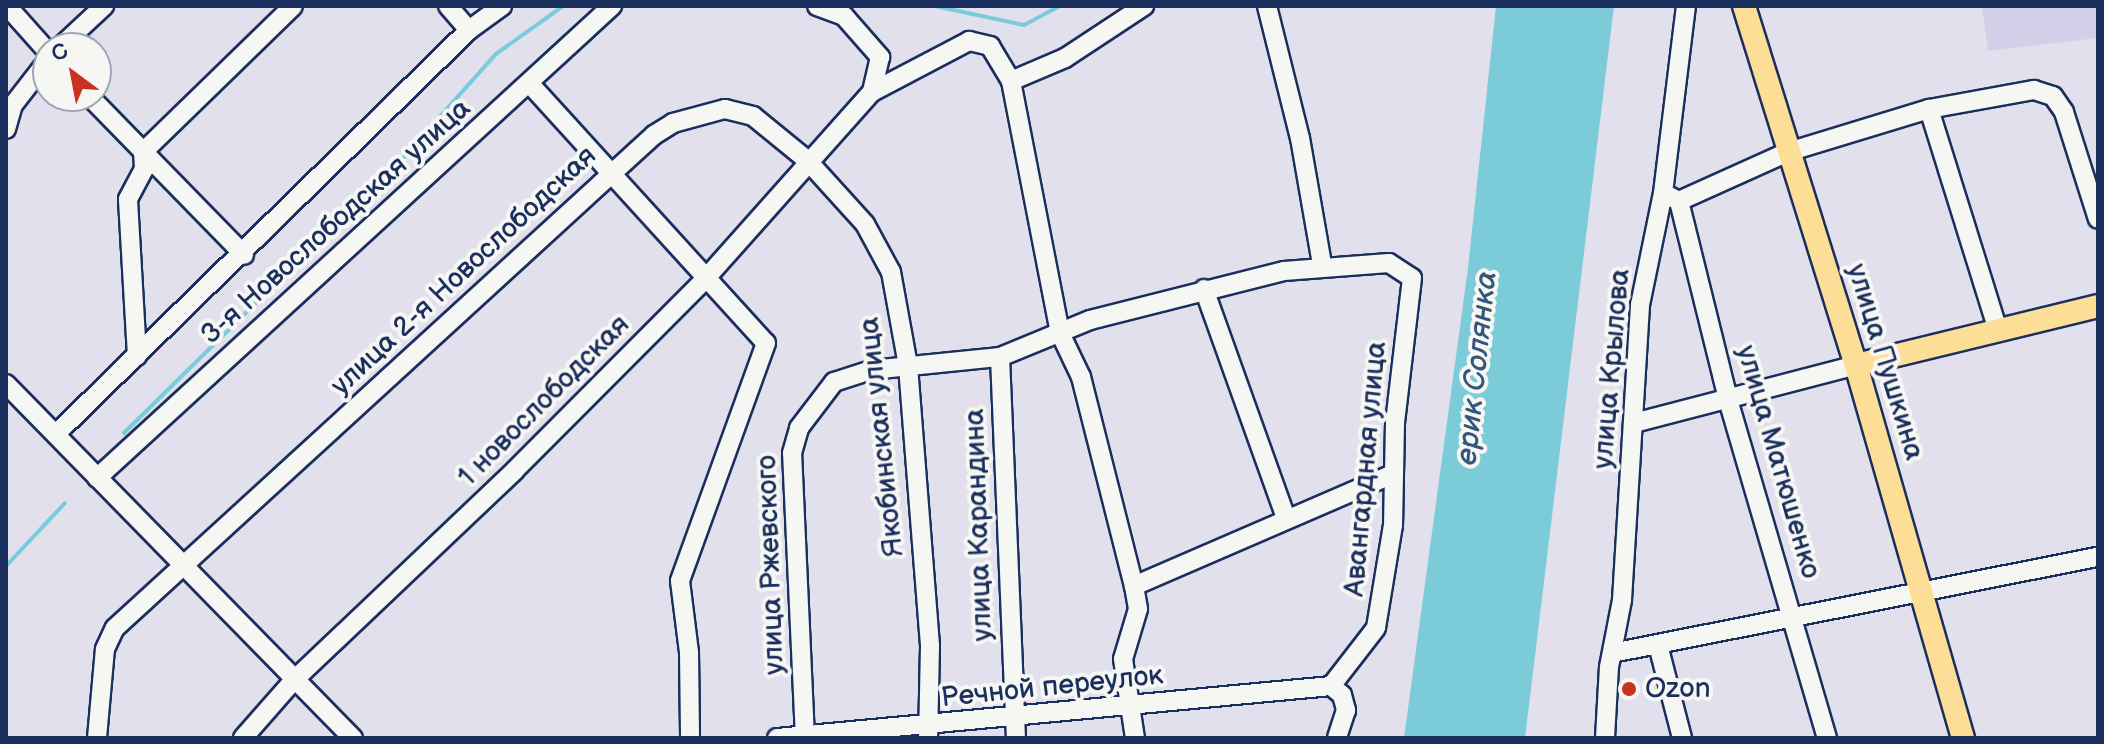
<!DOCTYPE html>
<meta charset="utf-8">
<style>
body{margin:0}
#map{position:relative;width:2104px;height:744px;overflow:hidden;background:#e1e0ec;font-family:"Balsamiq Sans",sans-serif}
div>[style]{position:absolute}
.built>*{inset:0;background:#d2d0e8}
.water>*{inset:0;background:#7bcbd8}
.stream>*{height:4px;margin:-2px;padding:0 2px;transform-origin:2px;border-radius:2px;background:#7bcbd8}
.roads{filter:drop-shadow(2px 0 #1b2f5e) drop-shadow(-2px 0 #1b2f5e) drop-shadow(0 2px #1b2f5e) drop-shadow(0 -2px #1b2f5e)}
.minor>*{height:18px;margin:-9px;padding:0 9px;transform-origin:9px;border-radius:9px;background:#f6f6f2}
.major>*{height:22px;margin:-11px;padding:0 11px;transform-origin:11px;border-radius:11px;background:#fdde96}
.dots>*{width:22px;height:22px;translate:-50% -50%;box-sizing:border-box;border:4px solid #f6f6f2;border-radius:50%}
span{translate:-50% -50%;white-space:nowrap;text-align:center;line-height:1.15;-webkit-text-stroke:8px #f6f6f2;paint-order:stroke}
.street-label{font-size:28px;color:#1b2f5e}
.poi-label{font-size:28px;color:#1b2f5e}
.left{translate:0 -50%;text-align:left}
.water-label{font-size:30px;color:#33567c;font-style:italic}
.frame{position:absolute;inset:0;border:8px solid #1b2f5e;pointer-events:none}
.north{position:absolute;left:32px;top:32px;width:80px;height:80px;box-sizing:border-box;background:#f6f6f2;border:2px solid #9ea6b7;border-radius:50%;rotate:328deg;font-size:22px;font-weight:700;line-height:32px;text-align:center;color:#1b2f5e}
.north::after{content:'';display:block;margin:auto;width:28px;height:36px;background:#c8321e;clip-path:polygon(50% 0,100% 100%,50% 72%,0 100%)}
</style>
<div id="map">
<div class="built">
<i style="clip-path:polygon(1982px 6px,2098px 6px,2098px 38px,1988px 51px)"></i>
</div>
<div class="water">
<i style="clip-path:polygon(1496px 6px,1614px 6px,1525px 738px,1404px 738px,1468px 268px)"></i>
</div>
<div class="stream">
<i style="left:935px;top:6px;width:91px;rotate:12.1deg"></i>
<i style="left:1024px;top:25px;width:40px;rotate:-28deg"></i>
<i style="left:124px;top:433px;width:390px;rotate:-44.6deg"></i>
<i style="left:402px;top:159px;width:141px;rotate:-48.2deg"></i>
<i style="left:496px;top:54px;width:82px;rotate:-35.6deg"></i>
<i style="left:6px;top:566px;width:86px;rotate:-46.9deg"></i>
</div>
<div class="roads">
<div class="minor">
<i style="left:7px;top:6px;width:62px;rotate:48.3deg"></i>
<i style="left:448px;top:6px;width:32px;rotate:49deg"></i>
<i style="left:817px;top:6px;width:29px;rotate:20deg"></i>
<i style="left:844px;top:16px;width:55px;rotate:48.7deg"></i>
<i style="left:880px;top:57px;width:36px;rotate:103deg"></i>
<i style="left:1267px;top:6px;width:136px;rotate:76deg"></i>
<i style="left:1300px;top:138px;width:128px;rotate:80.1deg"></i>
<i style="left:59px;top:48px;width:62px;rotate:-43deg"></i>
<i style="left:1011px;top:81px;width:257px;rotate:79deg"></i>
<i style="left:1060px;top:333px;width:49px;rotate:64.5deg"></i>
<i style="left:1081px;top:377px;width:216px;rotate:75.8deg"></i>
<i style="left:1134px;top:586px;width:23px;rotate:80deg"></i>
<i style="left:1138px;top:609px;width:52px;rotate:106.7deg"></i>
<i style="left:1123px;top:659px;width:80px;rotate:81.4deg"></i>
<i style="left:530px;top:84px;width:350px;rotate:47.7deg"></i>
<i style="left:766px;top:343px;width:253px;rotate:109.9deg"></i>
<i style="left:680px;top:581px;width:72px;rotate:82.8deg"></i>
<i style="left:689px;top:652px;width:86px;rotate:89.3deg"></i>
<i style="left:89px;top:96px;width:222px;rotate:45.7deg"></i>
<i style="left:1929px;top:109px;width:232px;rotate:72.7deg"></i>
<i style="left:6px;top:129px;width:25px;rotate:-74deg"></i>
<i style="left:13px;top:105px;width:57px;rotate:-52.1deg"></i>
<i style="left:1669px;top:196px;width:11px;rotate:27deg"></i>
<i style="left:1679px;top:201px;width:120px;rotate:-24.2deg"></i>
<i style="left:1788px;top:152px;width:147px;rotate:-17deg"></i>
<i style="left:1929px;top:109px;width:107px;rotate:-10.3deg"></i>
<i style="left:2034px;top:90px;width:20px;rotate:18deg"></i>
<i style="left:2053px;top:96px;width:19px;rotate:55deg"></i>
<i style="left:2064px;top:112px;width:112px;rotate:72.4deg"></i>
<i style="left:1679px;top:201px;width:208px;rotate:76.1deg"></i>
<i style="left:1729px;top:403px;width:349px;rotate:73.7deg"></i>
<i style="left:1204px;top:289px;width:243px;rotate:70.3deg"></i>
<i style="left:137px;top:356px;width:157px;rotate:-93.3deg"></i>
<i style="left:128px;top:199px;width:34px;rotate:-62deg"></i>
<i style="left:144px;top:169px;width:17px;rotate:-93deg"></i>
<i style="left:143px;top:152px;width:209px;rotate:-44.2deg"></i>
<i style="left:1000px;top:357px;width:381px;rotate:87.6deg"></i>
<i style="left:6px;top:384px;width:496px;rotate:45.6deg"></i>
<i style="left:1634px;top:423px;width:229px;rotate:-14.6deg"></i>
<i style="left:56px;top:434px;width:578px;rotate:-44.37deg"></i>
<i style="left:469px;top:30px;width:41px;rotate:-36deg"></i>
<i style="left:97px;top:478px;width:699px;rotate:-42.51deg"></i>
<i style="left:1134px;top:586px;width:280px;rotate:-23.4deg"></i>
<i style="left:1658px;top:645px;width:96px;rotate:75.5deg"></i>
<i style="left:1612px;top:653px;width:495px;rotate:-11.2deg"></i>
<i style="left:97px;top:738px;width:89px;rotate:-84.9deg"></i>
<i style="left:105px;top:649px;width:23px;rotate:-65deg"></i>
<i style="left:115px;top:628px;width:730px;rotate:-42.45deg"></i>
<i style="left:654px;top:135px;width:22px;rotate:-32deg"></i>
<i style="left:673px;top:123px;width:54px;rotate:-15.1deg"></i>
<i style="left:725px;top:109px;width:29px;rotate:14deg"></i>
<i style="left:753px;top:116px;width:70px;rotate:39.2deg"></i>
<i style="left:807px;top:160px;width:86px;rotate:47.8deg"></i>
<i style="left:865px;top:224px;width:55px;rotate:61.6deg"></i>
<i style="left:891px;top:272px;width:96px;rotate:79.7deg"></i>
<i style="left:908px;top:366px;width:281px;rotate:85.5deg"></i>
<i style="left:930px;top:646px;width:92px;rotate:91.2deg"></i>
<i style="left:243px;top:738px;width:76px;rotate:-48.7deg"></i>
<i style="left:293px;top:681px;width:306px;rotate:-43.5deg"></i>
<i style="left:515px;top:470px;width:272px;rotate:-45.1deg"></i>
<i style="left:707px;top:277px;width:248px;rotate:-48.3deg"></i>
<i style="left:872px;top:92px;width:110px;rotate:-27.7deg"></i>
<i style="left:969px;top:41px;width:22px;rotate:13deg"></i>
<i style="left:990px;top:46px;width:41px;rotate:59deg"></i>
<i style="left:1011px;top:81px;width:59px;rotate:-23.1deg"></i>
<i style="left:1065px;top:58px;width:95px;rotate:-33.4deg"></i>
<i style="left:777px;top:738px;width:556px;rotate:-5.36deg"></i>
<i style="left:805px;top:738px;width:285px;rotate:-92.6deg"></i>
<i style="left:792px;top:453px;width:26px;rotate:-74deg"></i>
<i style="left:799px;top:428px;width:58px;rotate:-52.7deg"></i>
<i style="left:834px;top:382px;width:39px;rotate:-18deg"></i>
<i style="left:871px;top:370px;width:130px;rotate:-5.8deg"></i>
<i style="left:1000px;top:357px;width:97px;rotate:-22.3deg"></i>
<i style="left:1090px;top:320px;width:200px;rotate:-14.2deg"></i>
<i style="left:1284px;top:271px;width:105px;rotate:-4.4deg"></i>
<i style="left:1389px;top:263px;width:27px;rotate:33deg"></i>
<i style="left:1412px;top:278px;width:146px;rotate:96.7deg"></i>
<i style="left:1395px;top:423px;width:102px;rotate:91.1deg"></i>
<i style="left:1393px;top:525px;width:104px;rotate:99.4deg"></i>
<i style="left:1376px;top:628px;width:73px;rotate:127.8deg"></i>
<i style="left:1331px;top:686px;width:14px;rotate:39deg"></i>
<i style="left:1342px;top:695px;width:16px;rotate:75deg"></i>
<i style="left:1346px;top:710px;width:29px;rotate:108deg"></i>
<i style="left:1605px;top:738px;width:71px;rotate:-86.8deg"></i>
<i style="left:1609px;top:667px;width:68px;rotate:-79deg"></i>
<i style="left:1622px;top:600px;width:296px;rotate:-86.5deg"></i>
<i style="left:1640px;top:305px;width:114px;rotate:-78.4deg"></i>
<i style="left:1663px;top:193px;width:188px;rotate:-83deg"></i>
</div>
<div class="major">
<i style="left:1744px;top:6px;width:376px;rotate:72.7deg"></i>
<i style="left:1856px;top:365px;width:388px;rotate:74deg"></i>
<i style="left:1856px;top:365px;width:249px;rotate:-13.7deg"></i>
</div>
</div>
<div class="dots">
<i style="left:1629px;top:689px;background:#c8321e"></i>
</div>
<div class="street-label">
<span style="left:336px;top:222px;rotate:-42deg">3-я Новослободская улица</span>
<span style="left:464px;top:271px;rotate:-43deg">улица 2-я Новослободская</span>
<span style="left:1885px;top:362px;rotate:73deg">улица Пушкина</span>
<span style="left:1612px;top:369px;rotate:-85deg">улица Крылова</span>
<span style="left:544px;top:401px;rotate:-45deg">1 новослободская</span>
<span style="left:882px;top:437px;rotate:-96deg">Якобинская улица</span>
<span style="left:1778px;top:462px;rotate:74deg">улица Матюшенко</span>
<span style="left:1366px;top:469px;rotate:-85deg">Авангардная улица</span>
<span style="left:979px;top:525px;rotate:-92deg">улица Карандина</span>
<span style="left:771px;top:565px;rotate:-92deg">улица Ржевского</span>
<span style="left:1052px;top:687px;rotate:-6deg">Речной переулок</span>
</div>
<div class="poi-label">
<span class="left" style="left:1645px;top:689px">Ozon</span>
</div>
<div class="water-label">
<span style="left:1477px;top:368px;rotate:-84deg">ерик Солянка</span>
</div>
<div class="frame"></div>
<div class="north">С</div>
</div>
